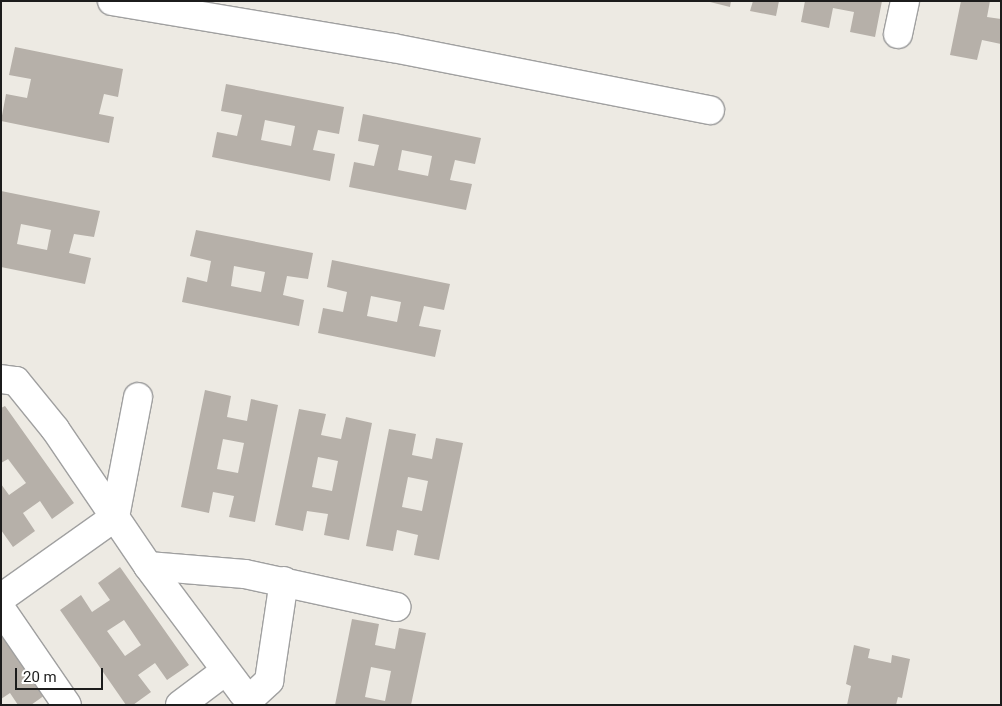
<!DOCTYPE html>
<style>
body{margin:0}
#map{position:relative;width:1002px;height:706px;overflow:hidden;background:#edeae3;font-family:Roboto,sans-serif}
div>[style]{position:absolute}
.building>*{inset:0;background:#b6b0a9}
.roads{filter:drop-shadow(1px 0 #a0a0a0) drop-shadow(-1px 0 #a0a0a0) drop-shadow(0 1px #a0a0a0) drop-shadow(0 -1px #a0a0a0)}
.minor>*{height:28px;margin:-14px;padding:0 14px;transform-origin:14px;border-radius:14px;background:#fff}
span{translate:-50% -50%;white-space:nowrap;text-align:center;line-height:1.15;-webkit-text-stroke:4px #fff;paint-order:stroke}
.frame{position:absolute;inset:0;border:2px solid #1c1c1c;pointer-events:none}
.scale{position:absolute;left:15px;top:668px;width:88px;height:22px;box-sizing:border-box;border:2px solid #1c1c1c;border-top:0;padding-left:6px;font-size:15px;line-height:18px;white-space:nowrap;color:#1c1c1c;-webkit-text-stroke:4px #fff;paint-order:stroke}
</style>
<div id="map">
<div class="building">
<i style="clip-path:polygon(706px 1px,731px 1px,730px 7px)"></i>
<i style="clip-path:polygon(753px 1px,779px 1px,776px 16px,750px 11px)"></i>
<i style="clip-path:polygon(805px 1px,882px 1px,875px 37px,850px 32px,854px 12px,833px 8px,829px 28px,801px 22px)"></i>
<i style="clip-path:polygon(961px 1px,990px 1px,987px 17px,1001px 19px,1001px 44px,982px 40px,977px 60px,950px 55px)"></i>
<i style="clip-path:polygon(15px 47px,123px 69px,118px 97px,104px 94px,99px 114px,114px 117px,109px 143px,1px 121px,6px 94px,27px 98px,31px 79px,9px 75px)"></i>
<i style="clip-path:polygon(evenodd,226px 84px,344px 107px,339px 134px,318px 130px,313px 150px,335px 154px,330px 181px,212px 157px,217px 132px,237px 136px,242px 115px,221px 111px,226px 84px,265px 120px,295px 126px,291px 146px,261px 140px,265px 120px)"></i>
<i style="clip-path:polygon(evenodd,363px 114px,481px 138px,475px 164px,455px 160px,450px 180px,472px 184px,466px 210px,349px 187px,354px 162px,374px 166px,379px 145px,358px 141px,363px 114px,402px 150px,432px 156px,428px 176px,398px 170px,402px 150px)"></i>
<i style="clip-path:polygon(evenodd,1px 191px,100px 211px,94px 237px,74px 234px,69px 253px,91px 258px,85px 284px,1px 267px,1px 191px,21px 224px,51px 230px,47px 250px,17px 244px,21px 224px)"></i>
<i style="clip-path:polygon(evenodd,196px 230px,313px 253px,308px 279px,287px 276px,283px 295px,304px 300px,299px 326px,182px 302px,187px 277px,207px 282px,211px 261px,190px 256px,196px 230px,234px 266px,265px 272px,261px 292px,231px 286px,234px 266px)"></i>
<i style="clip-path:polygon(evenodd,332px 260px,450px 284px,444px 310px,424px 306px,419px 326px,441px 330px,435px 357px,318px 333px,323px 308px,343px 312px,347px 292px,327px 287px,332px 260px,371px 296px,401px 302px,397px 322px,367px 316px,371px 296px)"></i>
<i style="clip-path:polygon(evenodd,205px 390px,231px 396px,227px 417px,247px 421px,251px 399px,278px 405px,255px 522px,229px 517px,234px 496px,213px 492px,209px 513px,181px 507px,205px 390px,223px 439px,244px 443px,238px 473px,217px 469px,223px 439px)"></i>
<i style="clip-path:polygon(5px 406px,74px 503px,52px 519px,40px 501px,23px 513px,35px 531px,13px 547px,1px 530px,1px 484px,9px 495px,26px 483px,8px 459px,1px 463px,1px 408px)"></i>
<i style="clip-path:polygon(evenodd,299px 409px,326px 414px,321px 435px,341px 439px,346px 417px,372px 423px,349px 540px,324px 535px,328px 514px,307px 511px,303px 531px,275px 525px,299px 409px,318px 457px,338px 461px,332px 491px,312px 487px,318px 457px)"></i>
<i style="clip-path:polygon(evenodd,389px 429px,416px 434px,412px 455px,432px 459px,436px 438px,463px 443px,439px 560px,414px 555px,418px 535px,397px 530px,393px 551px,366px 546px,389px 429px,408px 477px,428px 481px,422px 511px,402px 507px,408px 477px)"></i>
<i style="clip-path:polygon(evenodd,120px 567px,189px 665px,167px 680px,155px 663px,138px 675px,151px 692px,133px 705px,126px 705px,60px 610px,81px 595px,92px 612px,110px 600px,98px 583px,120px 567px,124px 620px,141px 645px,125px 656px,107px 631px,124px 620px)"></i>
<i style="clip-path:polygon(evenodd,352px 619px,379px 624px,375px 645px,395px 649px,399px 628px,426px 633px,411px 705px,335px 705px,352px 619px,371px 667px,391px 671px,385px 701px,365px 697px,371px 667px)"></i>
<i style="clip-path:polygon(1px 633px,45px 695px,31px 705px,18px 705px,10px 693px,1px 699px)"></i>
<i style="clip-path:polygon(854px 645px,870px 649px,868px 658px,891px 663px,892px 655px,910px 659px,902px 698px,898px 697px,896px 705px,847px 705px,851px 686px,846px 684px)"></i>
</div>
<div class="roads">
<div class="minor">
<i style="left:112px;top:1px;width:285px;rotate:9.5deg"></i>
<i style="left:393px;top:48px;width:323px;rotate:11.1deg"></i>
<i style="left:898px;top:34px;width:34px;rotate:-78deg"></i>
<i style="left:1px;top:379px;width:15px;rotate:8deg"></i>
<i style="left:16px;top:381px;width:62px;rotate:50.9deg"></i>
<i style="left:55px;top:429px;width:166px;rotate:55.8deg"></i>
<i style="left:148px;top:566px;width:159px;rotate:53.2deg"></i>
<i style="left:243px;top:693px;width:11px;rotate:10deg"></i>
<i style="left:254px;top:695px;width:21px;rotate:-43deg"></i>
<i style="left:269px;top:681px;width:101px;rotate:-81.5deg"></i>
<i style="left:148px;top:566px;width:97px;rotate:4.7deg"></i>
<i style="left:245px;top:574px;width:155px;rotate:12.3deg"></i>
<i style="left:1px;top:598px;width:140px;rotate:-35.4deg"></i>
<i style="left:115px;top:517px;width:122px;rotate:-79.1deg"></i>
<i style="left:1px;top:609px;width:116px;rotate:55.5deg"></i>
<i style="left:180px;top:705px;width:55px;rotate:-36.9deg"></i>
</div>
</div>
<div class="frame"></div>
<div class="scale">20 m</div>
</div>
